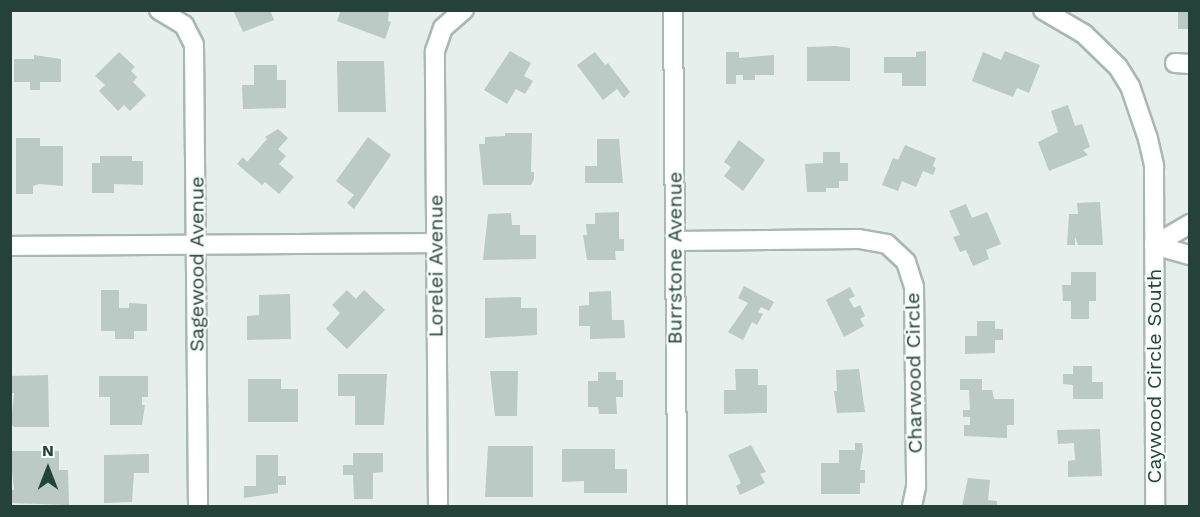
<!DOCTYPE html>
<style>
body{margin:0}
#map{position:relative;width:1200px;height:517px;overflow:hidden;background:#e6efeb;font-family:"Work Sans",sans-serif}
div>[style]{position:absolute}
.building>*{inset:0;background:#bbcac4}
.roads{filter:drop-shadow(2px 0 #a8b8b2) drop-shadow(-2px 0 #a8b8b2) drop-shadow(0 2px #a8b8b2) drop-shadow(0 -2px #a8b8b2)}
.minor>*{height:18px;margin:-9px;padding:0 9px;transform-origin:9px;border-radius:9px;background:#fff}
span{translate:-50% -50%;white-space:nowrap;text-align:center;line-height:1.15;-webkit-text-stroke:4.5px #f7fbf9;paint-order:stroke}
.street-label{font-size:20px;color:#24423a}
.frame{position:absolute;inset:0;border:12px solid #24423a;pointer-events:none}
.north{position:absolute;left:18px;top:439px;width:60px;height:60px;-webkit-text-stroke:4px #f7fbf9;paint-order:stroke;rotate:0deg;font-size:16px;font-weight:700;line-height:24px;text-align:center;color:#24423a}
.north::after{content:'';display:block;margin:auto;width:21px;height:27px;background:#24423a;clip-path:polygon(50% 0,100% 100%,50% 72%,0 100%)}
</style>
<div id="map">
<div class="building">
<i style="clip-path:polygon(233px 10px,270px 10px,274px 20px,243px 32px)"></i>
<i style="clip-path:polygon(341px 10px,389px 10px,388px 21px,391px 22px,385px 39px,337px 21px)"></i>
<i style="clip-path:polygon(1178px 10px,1190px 10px,1190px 29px,1178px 29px)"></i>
<i style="clip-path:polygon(836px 46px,850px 48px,850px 81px,807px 81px,807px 47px)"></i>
<i style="clip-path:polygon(510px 51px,531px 63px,524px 76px,533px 81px,525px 94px,516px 89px,507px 104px,484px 90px)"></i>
<i style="clip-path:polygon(926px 51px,926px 86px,902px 86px,902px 73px,884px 73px,884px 57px,916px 57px,916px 52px)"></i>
<i style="clip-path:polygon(1005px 51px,1040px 65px,1029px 93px,1017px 88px,1013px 97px,972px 81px,983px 52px,1001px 60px)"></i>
<i style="clip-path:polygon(119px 52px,135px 67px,131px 71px,137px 77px,133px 82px,146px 95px,130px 111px,124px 105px,118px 111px,99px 91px,105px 85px,95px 76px)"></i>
<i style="clip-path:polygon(595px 52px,605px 65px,608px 63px,630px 92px,624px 98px,617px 89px,603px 100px,577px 65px)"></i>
<i style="clip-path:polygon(726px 52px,739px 52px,739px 58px,774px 55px,774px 75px,755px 75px,755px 80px,743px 80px,743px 75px,736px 75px,736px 84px,726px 84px)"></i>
<i style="clip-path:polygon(34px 55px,61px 59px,61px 82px,40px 82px,40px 90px,30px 90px,30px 82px,14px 82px,14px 59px,34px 59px)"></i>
<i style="clip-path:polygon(337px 61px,384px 61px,386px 112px,338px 112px)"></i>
<i style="clip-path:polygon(254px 65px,277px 65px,277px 80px,286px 80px,286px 108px,243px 109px,242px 85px,254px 85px)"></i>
<i style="clip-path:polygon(1068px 105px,1075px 126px,1082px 124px,1090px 147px,1083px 150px,1088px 155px,1049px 171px,1038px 142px,1058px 132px,1051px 111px)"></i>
<i style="clip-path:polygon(278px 129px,288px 138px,278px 149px,286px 156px,279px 164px,294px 177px,279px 194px,265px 182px,262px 185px,237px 164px,243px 157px,247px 162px,267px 139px,265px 137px)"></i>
<i style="clip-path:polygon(505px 133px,532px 133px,531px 172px,534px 172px,534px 179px,531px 185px,483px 185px,479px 144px,485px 144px,485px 137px,505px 136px)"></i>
<i style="clip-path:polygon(368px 137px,391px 155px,354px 209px,347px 203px,354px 195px,336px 181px)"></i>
<i style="clip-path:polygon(16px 138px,40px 138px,40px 146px,63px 146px,63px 186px,39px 184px,33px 186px,33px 194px,16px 194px)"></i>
<i style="clip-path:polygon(597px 139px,619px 139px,623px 183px,585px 183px,585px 166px,597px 166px)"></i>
<i style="clip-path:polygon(739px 140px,765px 160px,743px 191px,724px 176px,731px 167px,724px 162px)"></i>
<i style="clip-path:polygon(905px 145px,936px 158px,933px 166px,936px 168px,933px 175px,923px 171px,916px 187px,902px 181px,898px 191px,882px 185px,893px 158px,898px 160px)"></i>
<i style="clip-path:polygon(823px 152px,840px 152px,840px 163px,848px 163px,848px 181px,839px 181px,839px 188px,826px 188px,826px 192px,807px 192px,805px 164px,823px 163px)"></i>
<i style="clip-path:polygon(100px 156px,132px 156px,132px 161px,143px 161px,143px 185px,114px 184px,114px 193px,92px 193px,92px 163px,100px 163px)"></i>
<i style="clip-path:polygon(1100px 202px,1103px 245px,1078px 245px,1075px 237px,1075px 245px,1067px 245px,1069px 214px,1078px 214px,1077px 203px)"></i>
<i style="clip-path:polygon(966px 204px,972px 218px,987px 212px,1001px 244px,986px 250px,989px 259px,973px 266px,966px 250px,960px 252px,953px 237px,960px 235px,949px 211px)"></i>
<i style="clip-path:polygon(619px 212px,619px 239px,624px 239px,624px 251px,615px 251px,616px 260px,587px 260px,583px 235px,587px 235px,586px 224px,595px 224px,595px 213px)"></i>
<i style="clip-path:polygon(511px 213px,512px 225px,520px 225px,520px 235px,536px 235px,536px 259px,483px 260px,488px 214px)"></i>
<i style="clip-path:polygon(1071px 272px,1096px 272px,1096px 301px,1089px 301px,1089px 319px,1071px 319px,1071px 301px,1063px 301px,1062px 285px,1071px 285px)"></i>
<i style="clip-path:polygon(744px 286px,774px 302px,769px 311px,761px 307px,758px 312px,763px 314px,757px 325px,752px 322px,743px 340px,728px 332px,748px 303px,738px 298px)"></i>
<i style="clip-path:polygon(850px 287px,855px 296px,849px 299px,854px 308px,860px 305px,865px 316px,860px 319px,864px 326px,844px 337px,826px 300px)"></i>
<i style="clip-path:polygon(101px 290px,119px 290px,119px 308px,129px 308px,129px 303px,147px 304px,147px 331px,134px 331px,134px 339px,115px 339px,115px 331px,101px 331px)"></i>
<i style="clip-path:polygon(347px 290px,356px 299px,364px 290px,385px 310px,347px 349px,326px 329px,340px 313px,332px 305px)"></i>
<i style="clip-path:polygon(611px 291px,612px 320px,624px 320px,625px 338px,590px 339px,590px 326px,579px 326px,579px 306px,589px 305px,589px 292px)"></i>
<i style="clip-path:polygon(290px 294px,291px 339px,247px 340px,247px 316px,259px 315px,259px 295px)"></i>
<i style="clip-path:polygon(521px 297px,521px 308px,537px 308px,537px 335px,485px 338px,485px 298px)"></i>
<i style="clip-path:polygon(977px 321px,995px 321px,995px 329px,1003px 329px,1003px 340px,995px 340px,995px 353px,965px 354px,965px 336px,977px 336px)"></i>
<i style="clip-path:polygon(1073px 366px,1092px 366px,1092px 382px,1103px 382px,1103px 399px,1073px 399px,1073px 385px,1063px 384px,1063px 374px,1073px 374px)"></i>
<i style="clip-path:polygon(735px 369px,758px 369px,758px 385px,767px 385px,767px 413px,724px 414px,724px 390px,736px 390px)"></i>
<i style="clip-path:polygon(859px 369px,865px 412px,837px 413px,834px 391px,837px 391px,836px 370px)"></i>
<i style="clip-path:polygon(490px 371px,518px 371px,517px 416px,495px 416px)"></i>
<i style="clip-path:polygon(598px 372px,616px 372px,616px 380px,623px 380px,623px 397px,616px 397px,617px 414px,599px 414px,598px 407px,588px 407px,588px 381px,598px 381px)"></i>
<i style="clip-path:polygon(338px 374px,387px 374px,384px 425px,355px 425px,355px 396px,338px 396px)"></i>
<i style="clip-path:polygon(48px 375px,49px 427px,14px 427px,11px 424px,14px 393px,10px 393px,10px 376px)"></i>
<i style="clip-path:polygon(99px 376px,148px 376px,148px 397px,142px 397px,142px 405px,145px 405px,142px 425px,110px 425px,110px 397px,99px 397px)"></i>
<i style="clip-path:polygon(248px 379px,281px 379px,281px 389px,298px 389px,298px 422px,248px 422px)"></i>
<i style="clip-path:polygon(960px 379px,982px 379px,982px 390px,992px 390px,994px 399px,1014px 399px,1014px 425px,1007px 425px,1007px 438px,964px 436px,964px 425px,970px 425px,970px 417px,963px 417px,963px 410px,970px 410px,969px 390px,960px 390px)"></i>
<i style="clip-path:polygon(1100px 429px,1102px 476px,1068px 477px,1068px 461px,1075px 460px,1074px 443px,1058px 444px,1057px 430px)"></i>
<i style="clip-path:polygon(855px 443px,862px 443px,863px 450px,860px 470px,865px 470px,865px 483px,860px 483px,860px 494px,821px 494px,821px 463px,839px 463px,839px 450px,855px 450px)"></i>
<i style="clip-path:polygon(751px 445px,766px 472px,760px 474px,765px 483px,740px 495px,736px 486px,741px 483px,728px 455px)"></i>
<i style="clip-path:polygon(488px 446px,533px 446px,533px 497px,485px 497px)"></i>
<i style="clip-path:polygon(562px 449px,615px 449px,615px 469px,627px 469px,627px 493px,584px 493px,584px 481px,562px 482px)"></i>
<i style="clip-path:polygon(10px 451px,59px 451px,59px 470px,68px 470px,69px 505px,10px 503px,10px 490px,14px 490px)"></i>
<i style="clip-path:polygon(353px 453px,383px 453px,383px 472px,373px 473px,373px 499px,354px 499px,353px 475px,343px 475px,343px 465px,353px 465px)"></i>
<i style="clip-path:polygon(149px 454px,149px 473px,134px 473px,132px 502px,104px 503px,104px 455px)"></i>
<i style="clip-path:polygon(256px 455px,278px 455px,278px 476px,286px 476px,286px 485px,278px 485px,278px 493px,244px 498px,244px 486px,256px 486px)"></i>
<i style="clip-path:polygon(968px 478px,990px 480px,988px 500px,997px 501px,997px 506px,962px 506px)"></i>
</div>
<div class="roads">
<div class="minor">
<i style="left:159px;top:10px;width:29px;rotate:31deg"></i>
<i style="left:184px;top:25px;width:22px;rotate:63deg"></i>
<i style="left:194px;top:45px;width:461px;rotate:89.5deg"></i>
<i style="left:673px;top:10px;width:496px;rotate:89.5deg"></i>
<i style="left:1043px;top:10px;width:48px;rotate:30.3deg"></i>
<i style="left:1084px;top:34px;width:47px;rotate:44.1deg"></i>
<i style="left:1118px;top:67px;width:22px;rotate:58deg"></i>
<i style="left:1130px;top:86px;width:56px;rotate:71.2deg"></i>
<i style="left:1148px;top:139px;width:28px;rotate:77deg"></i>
<i style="left:1154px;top:166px;width:340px;rotate:89.8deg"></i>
<i style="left:1175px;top:63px;width:15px;rotate:4deg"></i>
<i style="left:676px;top:241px;width:183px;rotate:-0.6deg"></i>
<i style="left:859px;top:239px;width:28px;rotate:10deg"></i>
<i style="left:887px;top:244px;width:26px;rotate:43deg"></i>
<i style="left:906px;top:262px;width:26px;rotate:72deg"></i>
<i style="left:914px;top:287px;width:200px;rotate:89.4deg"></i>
<i style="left:916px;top:487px;width:19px;rotate:102deg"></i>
<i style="left:1154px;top:245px;width:42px;rotate:-30.3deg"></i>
<i style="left:1154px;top:245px;width:37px;rotate:16deg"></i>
<i style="left:10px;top:246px;width:426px;rotate:-0.4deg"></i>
<i style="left:438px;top:506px;width:455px;rotate:-90.4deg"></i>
<i style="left:435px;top:51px;width:24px;rotate:-71deg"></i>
<i style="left:443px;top:28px;width:28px;rotate:-41deg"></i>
</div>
</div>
<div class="street-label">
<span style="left:675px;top:258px;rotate:-90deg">Burrstone Avenue</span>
<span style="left:197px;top:264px;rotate:-90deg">Sagewood Avenue</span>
<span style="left:436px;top:266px;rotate:-90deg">Lorelei Avenue</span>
<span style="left:914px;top:373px;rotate:-91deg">Charwood Circle</span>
<span style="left:1154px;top:376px;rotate:-90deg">Caywood Circle South</span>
</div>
<div class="frame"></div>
<div class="north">N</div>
</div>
